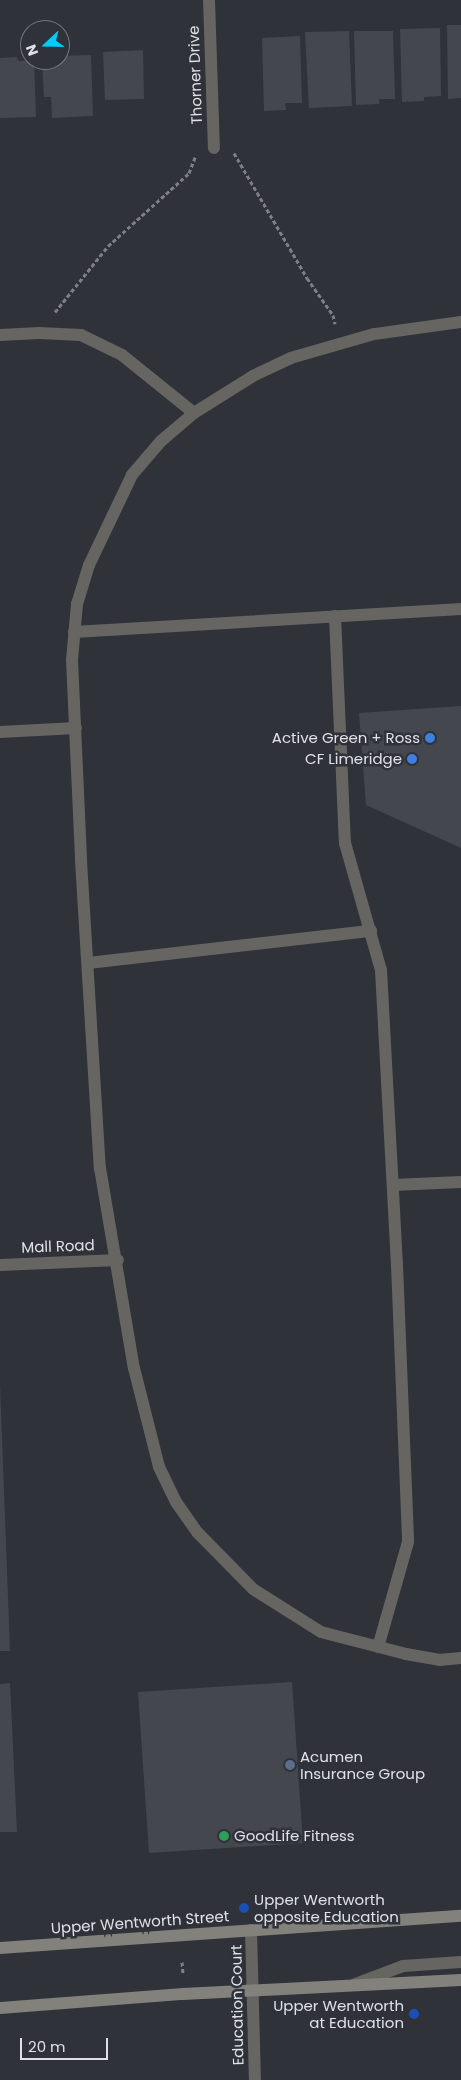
<!DOCTYPE html>
<style>
body{margin:0}
#map{position:relative;width:461px;height:2080px;overflow:hidden;background:#2f3239;font-family:Poppins,sans-serif}
div>[style]{position:absolute}
.building>*{inset:0;background:#45474f}
.path>*{height:3px;margin-top:-1.5px;transform-origin:0;background:repeating-linear-gradient(90deg,#7e8086 0 4px,transparent 0 6.5px)}
.service>*{height:12px;margin:-6px;padding:0 6px;transform-origin:6px;border-radius:6px;background:#666561}
.minor>*{height:12px;margin:-6px;padding:0 6px;transform-origin:6px;border-radius:6px;background:#666561}
.secondary>*{height:12px;margin:-6px;padding:0 6px;transform-origin:6px;border-radius:6px;background:#83817b}
.dots>*{width:14px;height:14px;translate:-50% -50%;box-sizing:border-box;border:2px solid #2f3239;border-radius:50%}
span{translate:-50% -50%;white-space:nowrap;text-align:center;line-height:1.15;-webkit-text-stroke:5px #2f3239;paint-order:stroke}
.street-label{font-size:15px;color:#dfe1e6}
.poi-label{font-size:15px;color:#dfe1e6}
.right{translate:-100% -50%;text-align:right}
.left{translate:0 -50%;text-align:left}
.north{position:absolute;left:20px;top:20px;width:50px;height:50px;box-sizing:border-box;background:#2f3239;border:1px solid #75787e;border-radius:50%;rotate:249deg;font-size:14px;font-weight:700;line-height:20px;text-align:center;color:#dfe1e6}
.north::after{content:'';display:block;margin:auto;width:18px;height:22px;background:#00cbf9;clip-path:polygon(50% 0,100% 100%,50% 72%,0 100%)}
.scale{position:absolute;left:20px;top:2038px;width:88px;height:22px;box-sizing:border-box;border:2px solid #dfe1e6;border-top:0;padding-left:6px;font-size:15px;line-height:18px;white-space:nowrap;color:#dfe1e6;-webkit-text-stroke:4px #2f3239;paint-order:stroke}
</style>
<div id="map">
<div class="building">
<i style="clip-path:polygon(447px 25px,461px 25px,461px 98px,448px 99px)"></i>
<i style="clip-path:polygon(440px 28px,441px 96px,424px 97px,424px 101px,402px 102px,400px 29px)"></i>
<i style="clip-path:polygon(349px 31px,352px 106px,309px 108px,305px 32px)"></i>
<i style="clip-path:polygon(354px 31px,393px 31px,395px 99px,379px 99px,379px 104px,356px 105px)"></i>
<i style="clip-path:polygon(300px 36px,302px 103px,285px 103px,286px 110px,264px 111px,262px 38px)"></i>
<i style="clip-path:polygon(143px 50px,144px 99px,105px 100px,103px 52px)"></i>
<i style="clip-path:polygon(91px 55px,93px 116px,52px 118px,51px 97px,44px 97px,42px 60px,60px 60px,60px 56px)"></i>
<i style="clip-path:polygon(17px 57px,18px 61px,34px 60px,36px 117px,0 118px,0 58px)"></i>
<i style="clip-path:polygon(461px 706px,461px 848px,366px 805px,359px 713px)"></i>
<i style="clip-path:polygon(0 1384px,10px 1651px,0 1651px)"></i>
<i style="clip-path:polygon(292px 1682px,303px 1843px,149px 1853px,138px 1692px)"></i>
<i style="clip-path:polygon(10px 1683px,17px 1832px,0 1832px,0 1684px)"></i>
</div>
<div class="path">
<i style="left:234px;top:153px;width:145px;rotate:59.7deg"></i>
<i style="left:307px;top:278px;width:45px;rotate:54.9deg"></i>
<i style="left:333px;top:315px;width:9px;rotate:77deg"></i>
<i style="left:55px;top:312px;width:85px;rotate:-51.2deg"></i>
<i style="left:108px;top:246px;width:109px;rotate:-42deg"></i>
<i style="left:189px;top:173px;width:17px;rotate:-69deg"></i>
<i style="left:182px;top:1962px;width:12px;rotate:85deg"></i>
</div>
<div class="service">
<i style="left:461px;top:322px;width:88px;rotate:172.1deg"></i>
<i style="left:374px;top:334px;width:86px;rotate:163.9deg"></i>
<i style="left:291px;top:358px;width:42px;rotate:154.7deg"></i>
<i style="left:253px;top:376px;width:70px;rotate:147.9deg"></i>
<i style="left:194px;top:413px;width:43px;rotate:139.7deg"></i>
<i style="left:161px;top:441px;width:45px;rotate:130.5deg"></i>
<i style="left:132px;top:475px;width:100px;rotate:115.5deg"></i>
<i style="left:89px;top:565px;width:41px;rotate:107.1deg"></i>
<i style="left:77px;top:604px;width:56px;rotate:95.1deg"></i>
<i style="left:72px;top:660px;width:201px;rotate:87.4deg"></i>
<i style="left:81px;top:861px;width:308px;rotate:86.5deg"></i>
<i style="left:100px;top:1168px;width:203px;rotate:80.4deg"></i>
<i style="left:134px;top:1368px;width:102px;rotate:75.8deg"></i>
<i style="left:159px;top:1467px;width:39px;rotate:64deg"></i>
<i style="left:176px;top:1502px;width:38px;rotate:55deg"></i>
<i style="left:198px;top:1533px;width:78px;rotate:45.5deg"></i>
<i style="left:253px;top:1589px;width:80px;rotate:32.3deg"></i>
<i style="left:321px;top:1632px;width:88px;rotate:14.5deg"></i>
<i style="left:406px;top:1654px;width:34px;rotate:10deg"></i>
<i style="left:439px;top:1660px;width:22px;rotate:-5deg"></i>
<i style="left:0;top:335px;width:39px;rotate:-3deg"></i>
<i style="left:39px;top:333px;width:42px;rotate:2.7deg"></i>
<i style="left:81px;top:335px;width:46px;rotate:26deg"></i>
<i style="left:122px;top:355px;width:92px;rotate:38.9deg"></i>
<i style="left:335px;top:616px;width:227px;rotate:87.5deg"></i>
<i style="left:345px;top:843px;width:132px;rotate:74.2deg"></i>
<i style="left:381px;top:970px;width:295px;rotate:86.9deg"></i>
<i style="left:397px;top:1265px;width:277px;rotate:87.7deg"></i>
<i style="left:408px;top:1542px;width:109px;rotate:105.9deg"></i>
<i style="left:74px;top:632px;width:388px;rotate:-3.4deg"></i>
<i style="left:0;top:732px;width:76px;rotate:-3deg"></i>
<i style="left:88px;top:963px;width:285px;rotate:-6.5deg"></i>
<i style="left:393px;top:1185px;width:68px;rotate:-2.5deg"></i>
<i style="left:355px;top:1984px;width:51px;rotate:-20.6deg"></i>
<i style="left:403px;top:1966px;width:58px;rotate:-3.9deg"></i>
</div>
<div class="minor">
<i style="left:209px;top:0;width:148px;rotate:88.1deg"></i>
<i style="left:0;top:1265px;width:118px;rotate:-2.4deg"></i>
<i style="left:251px;top:1930px;width:150px;rotate:88.5deg"></i>
</div>
<div class="secondary">
<i style="left:0;top:1948px;width:462px;rotate:-4deg"></i>
<i style="left:0;top:2008px;width:184px;rotate:-4.4deg"></i>
<i style="left:183px;top:1994px;width:278px;rotate:-2.9deg"></i>
</div>
<div class="dots">
<i style="left:430px;top:738px;background:#3f7fe0"></i>
<i style="left:412px;top:759px;background:#3f7fe0"></i>
<i style="left:290px;top:1765px;background:#5c6f8a"></i>
<i style="left:224px;top:1836px;background:#2e9e5b"></i>
<i style="left:244px;top:1908px;background:#1a4fb4"></i>
<i style="left:414px;top:2014px;background:#1a4fb4"></i>
</div>
<div class="street-label">
<span style="left:195px;top:75px;rotate:-92deg">Thorner Drive</span>
<span style="left:58px;top:1246px;rotate:-2deg">Mall Road</span>
<span style="left:140px;top:1922px;rotate:-4deg">Upper Wentworth Street</span>
<span style="left:237px;top:2005px;rotate:-91deg">Education Court</span>
</div>
<div class="poi-label">
<span class="right" style="left:420px;top:738px">Active Green + Ross</span>
<span class="right" style="left:402px;top:759px">CF Limeridge</span>
<span class="left" style="left:300px;top:1765px">Acumen<br>Insurance Group</span>
<span class="left" style="left:234px;top:1836px">GoodLife Fitness</span>
<span class="left" style="left:254px;top:1908px">Upper Wentworth<br>opposite Education</span>
<span class="right" style="left:404px;top:2014px">Upper Wentworth<br>at Education</span>
</div>
<div class="north">N</div>
<div class="scale">20 m</div>
</div>
